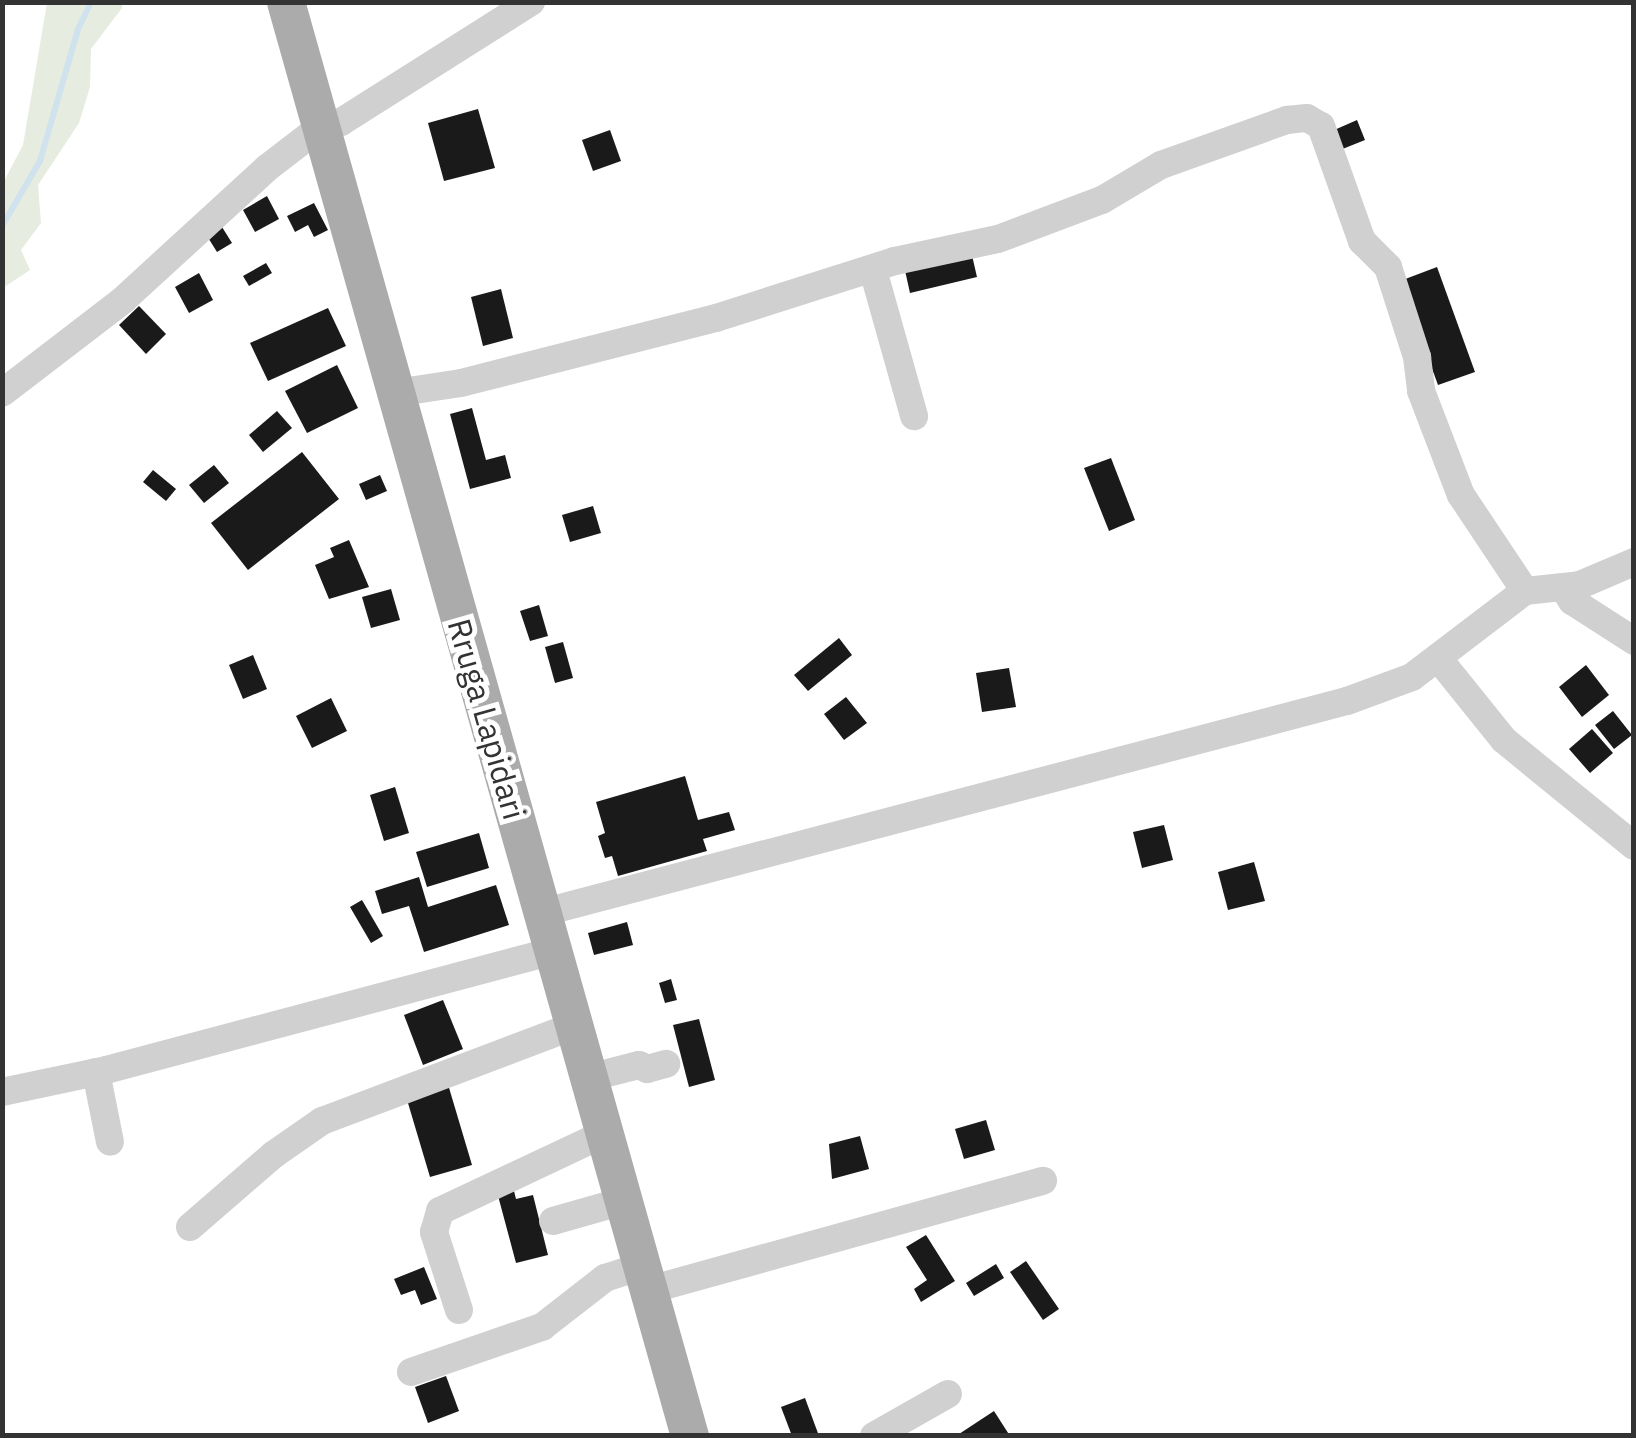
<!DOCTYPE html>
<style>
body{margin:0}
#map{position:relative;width:1636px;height:1438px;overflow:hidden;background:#fff;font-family:"IBM Plex Sans",sans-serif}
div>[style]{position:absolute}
.green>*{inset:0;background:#e6ecdf}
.stream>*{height:6px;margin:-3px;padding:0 3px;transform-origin:3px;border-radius:3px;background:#cfe2ee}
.building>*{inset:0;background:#1a1a1a}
.minor>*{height:28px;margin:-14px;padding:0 14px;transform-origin:14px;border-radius:14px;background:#d0d0d0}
.major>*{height:38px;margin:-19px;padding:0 19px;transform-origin:19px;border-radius:19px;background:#ababab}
span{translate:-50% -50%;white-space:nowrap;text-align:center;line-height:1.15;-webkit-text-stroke:10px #fff;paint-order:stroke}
.street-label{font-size:32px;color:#333}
.frame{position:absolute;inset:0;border:5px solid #333;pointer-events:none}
</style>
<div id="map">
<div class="green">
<i style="clip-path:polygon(47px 3px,122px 3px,122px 8px,91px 49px,90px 87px,79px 123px,38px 185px,41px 223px,21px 250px,30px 270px,3px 288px,3px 183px,23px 145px)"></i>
</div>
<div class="stream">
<i style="left:2px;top:226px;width:75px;rotate:-59.7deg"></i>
<i style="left:40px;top:161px;width:137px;rotate:-73.9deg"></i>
<i style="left:78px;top:29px;width:30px;rotate:-64deg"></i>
</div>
<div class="building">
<i style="clip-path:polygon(478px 109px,495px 168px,444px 181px,428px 123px)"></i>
<i style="clip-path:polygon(1357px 120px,1365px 140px,1340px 150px,1332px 131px)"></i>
<i style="clip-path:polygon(610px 130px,621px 161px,593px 171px,582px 140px)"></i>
<i style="clip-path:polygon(267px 196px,279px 219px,255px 232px,243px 210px)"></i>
<i style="clip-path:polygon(314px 203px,328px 230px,314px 237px,308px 225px,295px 232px,287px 216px)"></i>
<i style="clip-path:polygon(222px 227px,232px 243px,217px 252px,207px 236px)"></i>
<i style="clip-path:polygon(971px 251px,977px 277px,910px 293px,904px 266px)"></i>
<i style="clip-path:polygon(266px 263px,272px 273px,249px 286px,243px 276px)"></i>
<i style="clip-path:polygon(1437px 267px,1475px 372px,1438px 385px,1400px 281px)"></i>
<i style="clip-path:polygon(199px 273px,213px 300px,189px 313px,175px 287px)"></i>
<i style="clip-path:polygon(501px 289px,513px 338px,483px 346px,471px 297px)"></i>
<i style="clip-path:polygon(139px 306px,166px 334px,146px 354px,119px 325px)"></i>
<i style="clip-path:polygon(328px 308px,346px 346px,268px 381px,250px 343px)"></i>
<i style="clip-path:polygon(337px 365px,358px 408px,307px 433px,285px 391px)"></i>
<i style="clip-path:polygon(472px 408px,486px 460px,505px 455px,511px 478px,470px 489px,450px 414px)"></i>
<i style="clip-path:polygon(277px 411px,292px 428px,263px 452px,249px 435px)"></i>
<i style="clip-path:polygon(302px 452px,339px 499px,248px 570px,211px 523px)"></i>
<i style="clip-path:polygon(1111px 458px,1135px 520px,1109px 531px,1084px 468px)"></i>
<i style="clip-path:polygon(214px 465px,229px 483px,204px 503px,189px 485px)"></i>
<i style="clip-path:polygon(153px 470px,176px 489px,166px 501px,143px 482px)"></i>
<i style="clip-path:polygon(380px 475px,387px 491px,366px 500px,359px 484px)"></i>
<i style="clip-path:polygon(593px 506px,601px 533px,570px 542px,562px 515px)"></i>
<i style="clip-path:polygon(349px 540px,369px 587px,329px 599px,315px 565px,334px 557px,330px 548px)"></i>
<i style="clip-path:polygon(391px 589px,400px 620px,371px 628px,362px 597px)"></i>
<i style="clip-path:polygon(539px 605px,548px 636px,530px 641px,520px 611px)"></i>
<i style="clip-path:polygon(839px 638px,852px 655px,808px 691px,794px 675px)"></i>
<i style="clip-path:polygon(563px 642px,573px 678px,555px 683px,545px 647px)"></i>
<i style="clip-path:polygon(253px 655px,267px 689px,243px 699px,229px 665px)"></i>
<i style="clip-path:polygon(1586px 665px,1609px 695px,1582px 717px,1559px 687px)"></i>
<i style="clip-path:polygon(1009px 668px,1016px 707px,982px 712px,976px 673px)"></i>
<i style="clip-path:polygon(846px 697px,867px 723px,844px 740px,824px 714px)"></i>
<i style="clip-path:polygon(331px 698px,347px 731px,312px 748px,296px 716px)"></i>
<i style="clip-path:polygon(1613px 711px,1632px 735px,1614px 749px,1595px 725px)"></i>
<i style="clip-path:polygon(1592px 729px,1613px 753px,1590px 773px,1569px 749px)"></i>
<i style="clip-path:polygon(685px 776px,698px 820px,729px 812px,735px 830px,703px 839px,707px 851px,618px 876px,612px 856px,605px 858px,598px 836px,605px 833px,596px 802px)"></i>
<i style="clip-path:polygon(395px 787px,409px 833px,384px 841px,370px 795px)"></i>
<i style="clip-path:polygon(1164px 825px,1173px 860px,1142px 868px,1133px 832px)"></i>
<i style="clip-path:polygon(479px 833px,489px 868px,427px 887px,416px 852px)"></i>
<i style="clip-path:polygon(1254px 862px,1265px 901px,1228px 910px,1218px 872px)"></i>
<i style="clip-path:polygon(419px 877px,428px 907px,496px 885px,509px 925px,424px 952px,409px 906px,382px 914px,375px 891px)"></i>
<i style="clip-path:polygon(362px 900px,383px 936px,371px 943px,350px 907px)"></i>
<i style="clip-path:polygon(627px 922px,633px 945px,594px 955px,588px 933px)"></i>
<i style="clip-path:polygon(671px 979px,677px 1000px,665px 1003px,659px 983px)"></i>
<i style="clip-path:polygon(443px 1000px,463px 1049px,423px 1065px,404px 1015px)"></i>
<i style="clip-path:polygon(699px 1019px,715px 1080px,689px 1087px,673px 1025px)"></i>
<i style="clip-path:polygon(447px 1081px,472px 1165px,430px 1177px,405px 1093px)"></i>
<i style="clip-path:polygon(986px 1120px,995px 1150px,964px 1159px,955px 1129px)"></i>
<i style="clip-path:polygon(860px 1136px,869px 1169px,832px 1179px,829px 1144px)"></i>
<i style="clip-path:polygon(513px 1187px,516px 1199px,533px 1195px,548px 1255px,516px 1263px,497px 1192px)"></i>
<i style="clip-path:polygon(926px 1235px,955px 1281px,921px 1302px,914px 1289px,927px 1280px,906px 1247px)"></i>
<i style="clip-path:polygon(1026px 1261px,1059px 1309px,1043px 1320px,1010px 1272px)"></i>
<i style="clip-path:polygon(996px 1264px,1004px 1278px,974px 1296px,966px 1283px)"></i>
<i style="clip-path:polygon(424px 1267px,437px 1299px,421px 1305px,415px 1290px,401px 1295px,394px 1279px)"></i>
<i style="clip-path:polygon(446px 1376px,459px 1411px,428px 1423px,415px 1387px)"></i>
<i style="clip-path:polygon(805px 1398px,819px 1436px,792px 1436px,781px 1407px)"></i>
<i style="clip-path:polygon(994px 1411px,1010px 1436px,956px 1436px)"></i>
</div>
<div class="minor">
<i style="left:873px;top:270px;width:152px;rotate:74.3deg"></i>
<i style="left:2px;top:393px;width:153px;rotate:-37.5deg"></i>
<i style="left:123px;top:300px;width:195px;rotate:-42.5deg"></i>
<i style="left:267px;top:168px;width:66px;rotate:-37.6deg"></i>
<i style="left:319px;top:128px;width:23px;rotate:-15deg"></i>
<i style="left:341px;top:122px;width:225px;rotate:-32.3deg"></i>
<i style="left:395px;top:393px;width:67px;rotate:-8.6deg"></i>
<i style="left:461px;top:383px;width:263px;rotate:-14.3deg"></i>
<i style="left:716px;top:318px;width:188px;rotate:-17.7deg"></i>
<i style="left:895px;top:261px;width:105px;rotate:-12.1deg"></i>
<i style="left:998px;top:239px;width:111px;rotate:-20.6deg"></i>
<i style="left:1102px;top:200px;width:69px;rotate:-30.7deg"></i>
<i style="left:1161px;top:165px;width:134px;rotate:-19.7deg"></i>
<i style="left:1287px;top:120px;width:20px;rotate:-6deg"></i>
<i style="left:1307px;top:118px;width:16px;rotate:30deg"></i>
<i style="left:1321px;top:126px;width:122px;rotate:70.4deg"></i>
<i style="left:1362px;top:241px;width:37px;rotate:45deg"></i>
<i style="left:1388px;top:267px;width:95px;rotate:72.1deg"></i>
<i style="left:1417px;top:357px;width:34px;rotate:83deg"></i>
<i style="left:1421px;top:391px;width:111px;rotate:69deg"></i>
<i style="left:1461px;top:495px;width:115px;rotate:56.3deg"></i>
<i style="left:1563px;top:587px;width:17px;rotate:57deg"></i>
<i style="left:1572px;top:601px;width:74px;rotate:32.8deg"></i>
<i style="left:1438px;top:658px;width:105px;rotate:51.2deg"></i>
<i style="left:1504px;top:740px;width:168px;rotate:39.2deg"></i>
<i style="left:541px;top:913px;width:833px;rotate:-14.74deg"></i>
<i style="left:1347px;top:701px;width:69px;rotate:-20.3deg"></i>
<i style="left:1412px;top:677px;width:142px;rotate:-37.3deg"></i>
<i style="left:1525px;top:591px;width:55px;rotate:-6.2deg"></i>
<i style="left:1580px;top:585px;width:59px;rotate:-23.1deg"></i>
<i style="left:96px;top:1072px;width:71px;rotate:78.7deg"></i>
<i style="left:588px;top:1078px;width:53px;rotate:-14.3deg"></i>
<i style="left:639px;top:1065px;width:9px;rotate:27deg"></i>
<i style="left:647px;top:1069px;width:20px;rotate:-15deg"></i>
<i style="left:2px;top:1092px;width:106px;rotate:-11.9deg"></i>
<i style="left:106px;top:1070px;width:462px;rotate:-14.9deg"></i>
<i style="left:553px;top:1221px;width:73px;rotate:-15.9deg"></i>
<i style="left:190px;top:1227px;width:110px;rotate:-40.9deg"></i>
<i style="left:273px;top:1155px;width:60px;rotate:-34.8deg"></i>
<i style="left:322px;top:1121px;width:268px;rotate:-20.7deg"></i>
<i style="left:649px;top:1290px;width:409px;rotate:-15.5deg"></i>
<i style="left:459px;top:1310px;width:82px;rotate:-107.8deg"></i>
<i style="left:434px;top:1232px;width:22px;rotate:-74deg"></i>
<i style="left:440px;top:1211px;width:181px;rotate:-25.2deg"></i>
<i style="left:411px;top:1372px;width:139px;rotate:-19deg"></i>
<i style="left:542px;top:1327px;width:80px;rotate:-37.9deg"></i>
<i style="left:605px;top:1278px;width:39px;rotate:-18deg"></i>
<i style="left:874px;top:1436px;width:85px;rotate:-29.6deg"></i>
</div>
<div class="major">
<i style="left:286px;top:2px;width:1490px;rotate:74.27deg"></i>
</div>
<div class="street-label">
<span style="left:487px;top:719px;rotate:74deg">Rruga Lapidari</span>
</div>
<div class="frame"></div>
</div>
